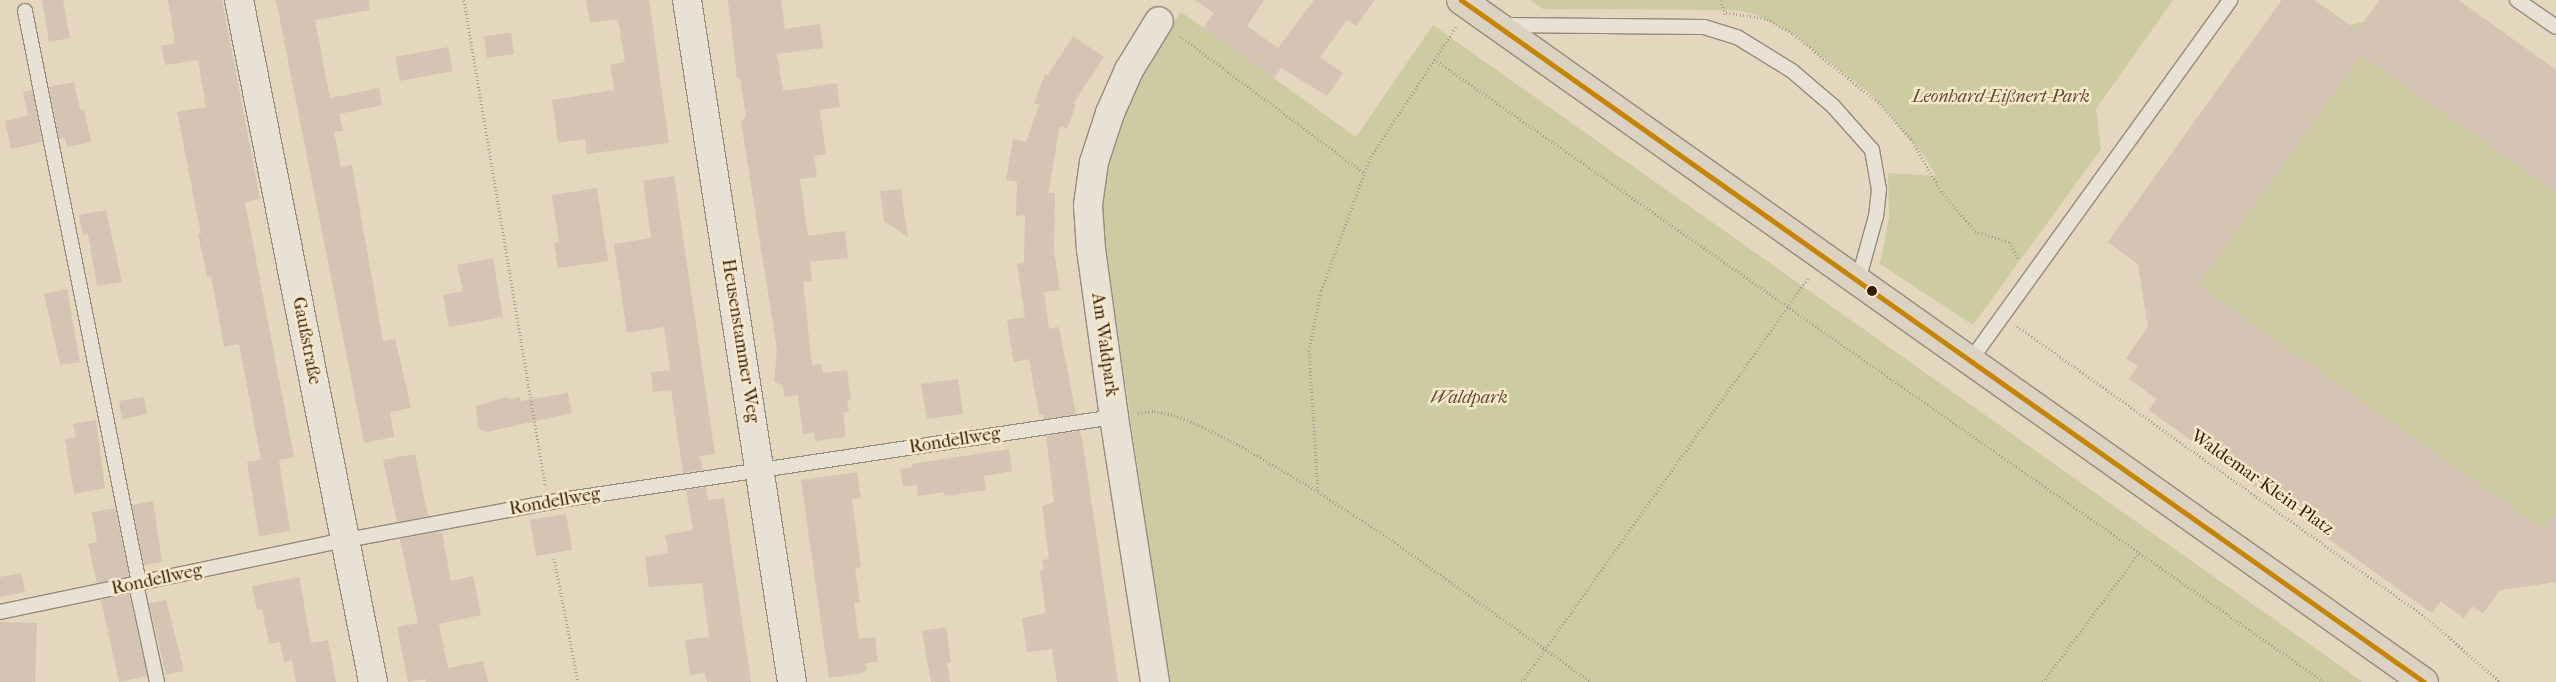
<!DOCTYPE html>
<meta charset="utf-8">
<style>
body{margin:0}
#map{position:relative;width:2556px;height:682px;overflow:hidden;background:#e5d7be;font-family:"IM FELL French Canon",serif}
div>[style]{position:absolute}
.green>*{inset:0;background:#cdcba2}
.building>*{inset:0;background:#d5c3b3}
.path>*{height:3px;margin-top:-1.5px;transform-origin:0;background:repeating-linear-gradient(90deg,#a69f94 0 1px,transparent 0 3.5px)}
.roads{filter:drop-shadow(1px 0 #958b7a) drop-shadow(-1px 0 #958b7a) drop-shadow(0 1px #958b7a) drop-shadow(0 -1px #958b7a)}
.service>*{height:14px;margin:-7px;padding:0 7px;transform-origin:7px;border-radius:7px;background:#e8e2d6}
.minor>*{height:28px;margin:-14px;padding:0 14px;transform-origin:14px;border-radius:14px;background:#e8e2d6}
.primary>*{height:28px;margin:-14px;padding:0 14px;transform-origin:14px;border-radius:14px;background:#dcd2c1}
.bus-1>*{height:5px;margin:-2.5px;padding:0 2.5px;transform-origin:2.5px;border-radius:2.5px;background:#c68403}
.dots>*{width:14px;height:14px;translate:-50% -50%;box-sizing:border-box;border:2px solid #f8e8cb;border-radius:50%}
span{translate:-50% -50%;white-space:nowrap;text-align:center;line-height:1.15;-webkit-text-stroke:5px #f8e8cb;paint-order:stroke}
.park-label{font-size:18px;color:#5b4e32;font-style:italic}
.street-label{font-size:18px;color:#331d0b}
</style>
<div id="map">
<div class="green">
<i style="clip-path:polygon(1530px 0,2173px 0,2096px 109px,2101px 149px,1973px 325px,1880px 264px,1889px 217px,1888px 173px,1936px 176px,1923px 154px,1873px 96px,1793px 34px,1755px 14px,1734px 10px,1543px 9px)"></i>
<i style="clip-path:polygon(2282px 0,2314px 0,2350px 25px,2364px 22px,2380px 0,2458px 0,2556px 70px,2556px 582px,2500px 590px,2483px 613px,2472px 606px,2464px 618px,2441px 601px,2432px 613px,2149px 410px,2157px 399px,2129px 379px,2138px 366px,2126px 358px,2148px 327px,2138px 264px,2108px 242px)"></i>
<i style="clip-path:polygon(1181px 12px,1356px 137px,1433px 25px,2363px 682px,1169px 682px,1105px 245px,1102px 199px,1108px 149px,1139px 71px)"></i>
</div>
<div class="building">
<i style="clip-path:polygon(42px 0,63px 0,70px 38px,49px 42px)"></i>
<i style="clip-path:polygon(168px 0,222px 0,260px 199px,245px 202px,294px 457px,279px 460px,290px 531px,259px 536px,247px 462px,261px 460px,239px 344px,224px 347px,211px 276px,207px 277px,198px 234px,201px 234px,177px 112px,206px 107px,198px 60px,165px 65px,161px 46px,175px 43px)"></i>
<i style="clip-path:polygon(276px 0,369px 0,370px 10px,315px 20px,330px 98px,379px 88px,382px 105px,339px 114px,343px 131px,334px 132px,341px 167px,352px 165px,383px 341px,395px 339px,406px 385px,411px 408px,390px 412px,394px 437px,364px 443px)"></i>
<i style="clip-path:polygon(586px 0,649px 0,669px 143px,587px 154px,585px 139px,558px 143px,552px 100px,614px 90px,610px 65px,625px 62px,618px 19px,590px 23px)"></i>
<i style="clip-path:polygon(728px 0,781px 0,785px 29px,820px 24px,823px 48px,777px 54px,783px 91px,837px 83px,840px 107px,820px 110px,826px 154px,814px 156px,817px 177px,800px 179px,808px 236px,845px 231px,848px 258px,810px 262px,812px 281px,803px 282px,812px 365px,821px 364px,823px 373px,847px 370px,851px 400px,847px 400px,849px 412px,843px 413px,846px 437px,815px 441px,814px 432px,803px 434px,798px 395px,784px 397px,783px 385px,774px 382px,777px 350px,741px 122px,746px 116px,740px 78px,737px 78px)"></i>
<i style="clip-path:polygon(1195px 0,1264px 0,1247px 26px,1278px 48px,1314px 0,1375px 0,1356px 26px,1347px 20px,1320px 57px,1343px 73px,1327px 96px,1281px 68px,1274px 78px,1203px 28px,1214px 13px)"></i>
<i style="clip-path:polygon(2282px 0,2314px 0,2357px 31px,2380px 0,2458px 0,2556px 70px,2556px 193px,2361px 55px,2198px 285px,2544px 530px,2556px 513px,2556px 582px,2500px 590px,2483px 613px,2472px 606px,2464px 618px,2440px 601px,2432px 613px,2149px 410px,2157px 399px,2129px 379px,2139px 366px,2126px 358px,2148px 327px,2138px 264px,2108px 242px)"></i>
<i style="clip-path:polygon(511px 33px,514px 54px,487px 58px,484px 36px)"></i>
<i style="clip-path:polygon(1073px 36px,1104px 57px,1073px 104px,1076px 105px,1067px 129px,1060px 126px,1048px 193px,1055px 193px,1054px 251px,1060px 290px,1044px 292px,1049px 329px,1059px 327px,1076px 414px,1044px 419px,1043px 415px,1039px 415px,1029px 359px,1014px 362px,1011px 347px,1007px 320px,1025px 317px,1017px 264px,1024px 263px,1025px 215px,1016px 216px,1017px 182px,1006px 180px,1013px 139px,1026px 142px,1039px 105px,1034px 103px,1045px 74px,1048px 75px)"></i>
<i style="clip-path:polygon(448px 47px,453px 71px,400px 81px,395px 57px)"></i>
<i style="clip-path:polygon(74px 82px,80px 110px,84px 109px,91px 142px,67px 147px,65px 138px,59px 139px,49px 87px)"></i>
<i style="clip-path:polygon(32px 90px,42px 142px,11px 149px,5px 121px,28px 116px,23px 92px)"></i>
<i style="clip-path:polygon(674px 176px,715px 454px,700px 456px,703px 470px,683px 473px,671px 390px,653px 392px,651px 372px,670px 370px,664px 327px,627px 333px,614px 244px,651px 238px,643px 181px)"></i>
<i style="clip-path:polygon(597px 188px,608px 261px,558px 268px,554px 243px,559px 242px,552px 195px)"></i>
<i style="clip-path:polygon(901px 189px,903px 205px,908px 237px,884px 221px,880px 191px)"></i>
<i style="clip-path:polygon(106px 210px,122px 282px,97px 286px,88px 234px,83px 235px,79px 215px)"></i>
<i style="clip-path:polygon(493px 258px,503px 317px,449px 327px,443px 295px,463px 291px,457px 265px)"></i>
<i style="clip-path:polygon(67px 289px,80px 362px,60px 365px,44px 294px)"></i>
<i style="clip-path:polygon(958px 379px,963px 414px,927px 419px,921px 384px)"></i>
<i style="clip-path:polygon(568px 393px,572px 413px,487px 432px,478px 428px,476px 406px,507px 397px,509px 399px,520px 397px,520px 401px)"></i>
<i style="clip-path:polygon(144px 397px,147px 414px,122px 419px,119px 401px)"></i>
<i style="clip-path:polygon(96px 420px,105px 488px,74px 494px,65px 439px,76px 437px,73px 424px)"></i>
<i style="clip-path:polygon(1079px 431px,1082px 438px,1118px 682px,1057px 682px,1052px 649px,1027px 652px,1022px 618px,1046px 613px,1040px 571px,1044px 570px,1042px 560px,1049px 559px,1042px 506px,1054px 502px,1046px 436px)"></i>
<i style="clip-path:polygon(1009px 449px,1012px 471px,984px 476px,986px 490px,945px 496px,944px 492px,918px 496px,917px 485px,903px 486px,900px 469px,913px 467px,912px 464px)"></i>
<i style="clip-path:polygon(415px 454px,428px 516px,397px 522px,383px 460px)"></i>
<i style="clip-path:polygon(857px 472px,861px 498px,852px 499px,861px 567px,855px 568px,860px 602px,854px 603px,859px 639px,875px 637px,878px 662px,866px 663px,867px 670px,862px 673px,829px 678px,801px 480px)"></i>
<i style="clip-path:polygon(706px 487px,708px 500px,724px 498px,751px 682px,707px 682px,705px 673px,690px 675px,685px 640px,709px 637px,702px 583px,649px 587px,645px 557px,668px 553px,665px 535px,693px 530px,686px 490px)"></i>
<i style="clip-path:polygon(153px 501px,162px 562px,144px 565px,132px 505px)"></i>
<i style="clip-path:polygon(115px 508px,129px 576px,97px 583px,88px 544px,97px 542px,92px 512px)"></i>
<i style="clip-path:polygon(566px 514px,572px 550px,536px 556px,530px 520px)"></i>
<i style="clip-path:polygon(431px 533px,442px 533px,451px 581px,473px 576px,481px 615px,439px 624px,448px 668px,483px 661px,488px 682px,426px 682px,426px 679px,408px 682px,397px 627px,418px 623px,400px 539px)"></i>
<i style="clip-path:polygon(21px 573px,25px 592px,0 597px,0 577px)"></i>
<i style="clip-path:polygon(299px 577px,311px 643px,328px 640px,336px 682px,296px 682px,292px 660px,284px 662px,280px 642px,269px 644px,262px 609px,257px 610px,252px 586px)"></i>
<i style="clip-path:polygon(129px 594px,147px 676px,119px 682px,101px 600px)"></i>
<i style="clip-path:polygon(166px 600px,184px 671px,166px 675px,149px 603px)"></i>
<i style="clip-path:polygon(0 622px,37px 623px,35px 682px,0 682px)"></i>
<i style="clip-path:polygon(946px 627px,951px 662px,947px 663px,950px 682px,931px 682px,922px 631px)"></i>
</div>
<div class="path">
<i style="left:464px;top:0;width:492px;rotate:80.5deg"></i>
<i style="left:1721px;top:0;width:15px;rotate:74deg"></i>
<i style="left:1726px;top:12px;width:42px;rotate:9.7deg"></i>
<i style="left:1767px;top:19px;width:30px;rotate:30deg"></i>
<i style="left:1793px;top:34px;width:112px;rotate:38.8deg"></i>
<i style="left:1880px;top:104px;width:47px;rotate:48.5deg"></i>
<i style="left:1911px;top:139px;width:60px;rotate:60deg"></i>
<i style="left:1941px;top:191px;width:52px;rotate:49.6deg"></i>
<i style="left:1975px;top:231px;width:36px;rotate:18deg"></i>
<i style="left:2009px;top:242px;width:21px;rotate:61deg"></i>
<i style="left:1456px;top:27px;width:157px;rotate:123.3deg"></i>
<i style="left:1370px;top:158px;width:142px;rotate:110.2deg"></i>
<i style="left:1321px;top:291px;width:60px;rotate:101.5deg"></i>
<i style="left:1309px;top:350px;width:142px;rotate:86.4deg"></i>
<i style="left:1318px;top:492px;width:77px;rotate:32.9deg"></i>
<i style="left:1383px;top:534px;width:255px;rotate:35.4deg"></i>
<i style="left:1180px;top:36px;width:229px;rotate:36.7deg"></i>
<i style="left:1434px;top:59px;width:1086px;rotate:34.99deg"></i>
<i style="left:2017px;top:326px;width:503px;rotate:35.46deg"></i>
<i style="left:2427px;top:618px;width:97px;rotate:41.2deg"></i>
<i style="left:1138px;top:413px;width:16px;rotate:-7deg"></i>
<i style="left:1154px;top:411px;width:20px;rotate:11deg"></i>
<i style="left:1174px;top:415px;width:27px;rotate:22deg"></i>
<i style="left:1199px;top:425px;width:45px;rotate:26.6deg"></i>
<i style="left:1239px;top:445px;width:91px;rotate:30.5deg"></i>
<i style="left:554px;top:558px;width:126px;rotate:79deg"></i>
<i style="left:1522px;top:682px;width:497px;rotate:-54.7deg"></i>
<i style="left:2043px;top:682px;width:161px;rotate:-53.3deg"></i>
</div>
<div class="roads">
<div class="service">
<i style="left:2517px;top:0;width:47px;rotate:34.7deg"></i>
<i style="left:25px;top:11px;width:583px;rotate:78.73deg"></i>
<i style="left:1502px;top:25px;width:202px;rotate:0.6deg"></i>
<i style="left:1704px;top:27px;width:34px;rotate:17deg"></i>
<i style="left:1737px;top:37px;width:65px;rotate:31.7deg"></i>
<i style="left:1792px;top:71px;width:54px;rotate:40.5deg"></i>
<i style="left:1833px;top:106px;width:59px;rotate:48.4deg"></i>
<i style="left:1872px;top:150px;width:40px;rotate:80deg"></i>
<i style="left:1879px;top:189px;width:27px;rotate:96deg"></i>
<i style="left:1876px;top:216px;width:67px;rotate:105.5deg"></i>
<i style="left:1970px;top:361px;width:445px;rotate:-54.2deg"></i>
<i style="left:136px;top:584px;width:100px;rotate:77.9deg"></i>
<i style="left:0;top:612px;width:353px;rotate:-11.8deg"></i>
<i style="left:346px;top:540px;width:226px;rotate:-10.5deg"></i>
<i style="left:568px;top:499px;width:552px;rotate:-8.54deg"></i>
</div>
<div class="minor">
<i style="left:239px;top:0;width:695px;rotate:78.88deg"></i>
<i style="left:687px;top:0;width:690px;rotate:81.25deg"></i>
<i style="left:1155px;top:682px;width:268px;rotate:-98.8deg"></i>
<i style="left:1114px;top:417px;width:169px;rotate:-97.8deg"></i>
<i style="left:1091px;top:250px;width:45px;rotate:-93.8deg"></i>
<i style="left:1088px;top:205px;width:43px;rotate:-82.1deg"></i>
<i style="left:1094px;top:162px;width:52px;rotate:-71.9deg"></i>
<i style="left:1110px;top:113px;width:47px;rotate:-66.2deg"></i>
<i style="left:1129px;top:70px;width:57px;rotate:-58.5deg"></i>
</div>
<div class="primary">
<i style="left:1461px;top:0;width:1180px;rotate:35.31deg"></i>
</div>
</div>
<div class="bus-1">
<i style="left:1461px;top:0;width:1180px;rotate:35.31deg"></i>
</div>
<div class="dots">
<i style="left:1872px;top:291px;background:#331d0b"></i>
</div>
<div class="park-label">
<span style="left:2001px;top:97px">Leonhard-Eißnert-Park</span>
<span style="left:1469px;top:398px">Waldpark</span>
</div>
<div class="street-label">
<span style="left:306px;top:341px;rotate:79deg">Gaußstraße</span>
<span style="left:740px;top:341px;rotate:81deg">Heusenstammer Weg</span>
<span style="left:1104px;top:345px;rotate:82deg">Am Waldpark</span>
<span style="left:955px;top:441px;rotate:-9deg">Rondellweg</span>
<span style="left:2262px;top:483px;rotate:35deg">Waldemar-Klein-Platz</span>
<span style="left:555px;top:502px;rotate:-10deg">Rondellweg</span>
<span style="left:157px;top:580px;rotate:-12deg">Rondellweg</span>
</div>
</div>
